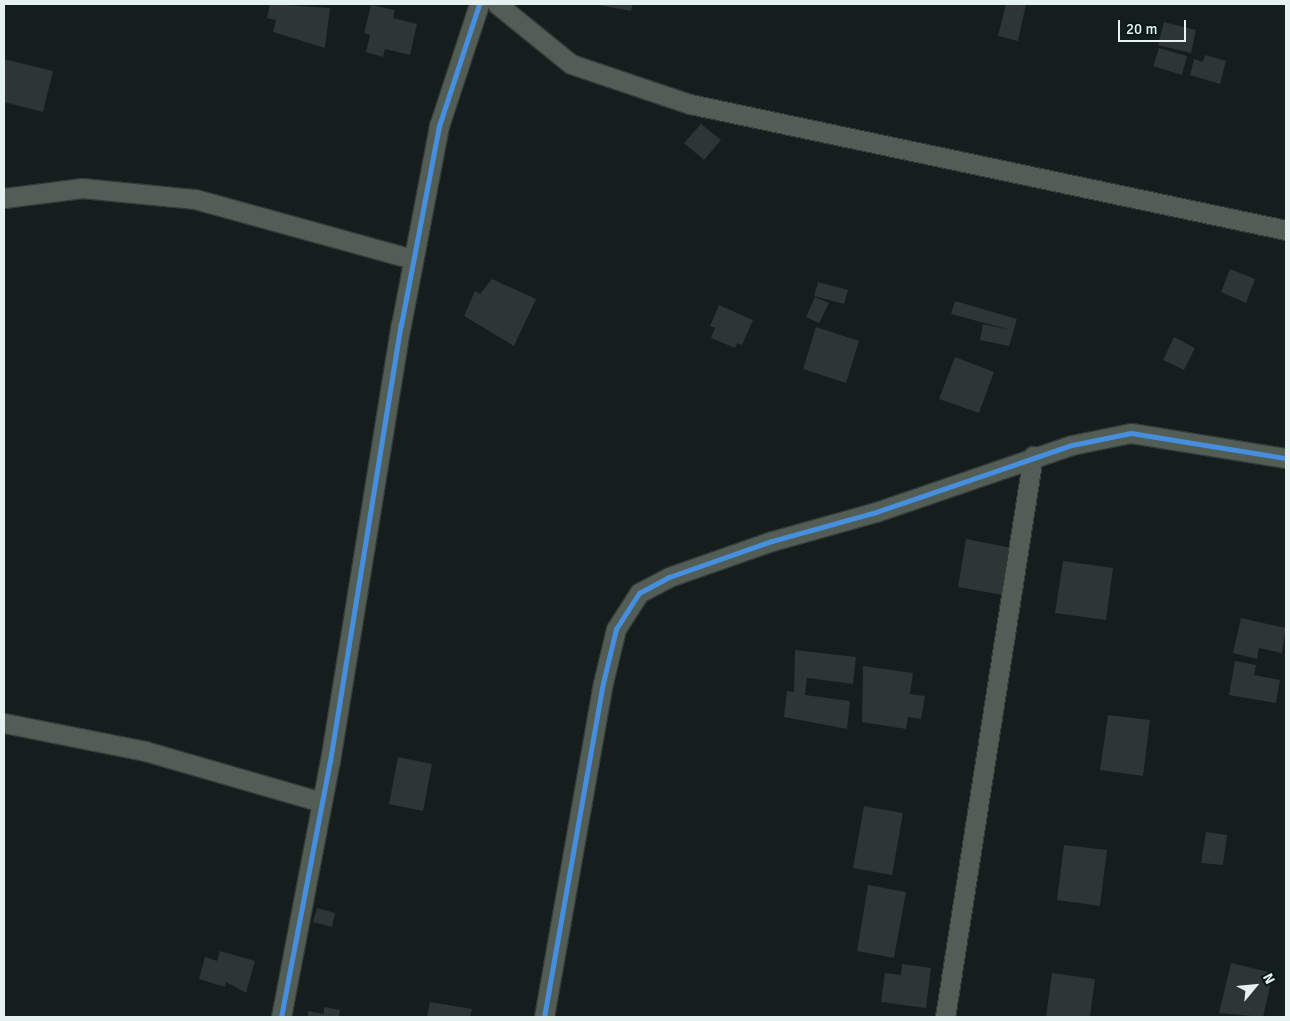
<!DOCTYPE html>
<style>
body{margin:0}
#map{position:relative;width:1290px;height:1021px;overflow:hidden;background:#141e1c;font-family:Signika,sans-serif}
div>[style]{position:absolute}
.building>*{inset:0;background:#2d3535}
.roads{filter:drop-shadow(1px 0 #323b39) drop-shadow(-1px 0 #323b39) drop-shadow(0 1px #323b39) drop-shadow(0 -1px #323b39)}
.street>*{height:19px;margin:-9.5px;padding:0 9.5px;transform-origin:9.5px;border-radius:9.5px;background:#525d56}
.cycleway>*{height:5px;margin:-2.5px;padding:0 2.5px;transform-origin:2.5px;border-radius:2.5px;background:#468fdf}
span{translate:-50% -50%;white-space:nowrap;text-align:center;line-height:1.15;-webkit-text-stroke:4px #061917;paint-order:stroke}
.frame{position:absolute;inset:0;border:5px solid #e6f2f0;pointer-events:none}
.north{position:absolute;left:1230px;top:961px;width:50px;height:50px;-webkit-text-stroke:4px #061917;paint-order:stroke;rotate:62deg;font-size:14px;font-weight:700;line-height:20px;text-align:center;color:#e6f2f0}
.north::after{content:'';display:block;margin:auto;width:18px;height:22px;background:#e6f2f0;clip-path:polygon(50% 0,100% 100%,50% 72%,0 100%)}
.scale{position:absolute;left:1118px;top:20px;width:68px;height:22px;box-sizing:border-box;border:2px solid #e6f2f0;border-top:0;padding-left:6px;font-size:15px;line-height:18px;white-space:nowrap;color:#e6f2f0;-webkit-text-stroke:4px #061917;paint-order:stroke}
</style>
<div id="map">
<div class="building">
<i style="clip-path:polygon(270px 4px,330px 8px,325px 48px,273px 32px,276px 20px,267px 18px)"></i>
<i style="clip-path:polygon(593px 4px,633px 4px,631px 11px)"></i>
<i style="clip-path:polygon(1006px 4px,1026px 4px,1018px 41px,998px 36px)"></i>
<i style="clip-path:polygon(371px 5px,395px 10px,393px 18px,417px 24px,410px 55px,385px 49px,383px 57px,366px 52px,370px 35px,364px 33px)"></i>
<i style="clip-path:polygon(1164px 22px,1196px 30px,1191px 53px,1158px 45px)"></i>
<i style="clip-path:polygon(1159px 48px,1187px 56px,1182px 75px,1153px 66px)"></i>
<i style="clip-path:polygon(1205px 55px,1226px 61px,1220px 84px,1190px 75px,1194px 59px,1203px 62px)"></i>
<i style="clip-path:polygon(4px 59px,53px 71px,43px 112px,4px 102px)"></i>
<i style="clip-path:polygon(701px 124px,721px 140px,704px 160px,684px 143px)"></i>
<i style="clip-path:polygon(1230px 269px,1255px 279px,1246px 303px,1221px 292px)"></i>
<i style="clip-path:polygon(492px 279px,536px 299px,514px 346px,464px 316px,475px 291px,480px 294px)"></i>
<i style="clip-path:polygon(818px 282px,848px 290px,844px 304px,814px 296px)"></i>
<i style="clip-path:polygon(815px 297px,829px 303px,819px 323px,806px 317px)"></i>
<i style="clip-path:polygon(955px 301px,1017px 319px,1009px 346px,980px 340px,983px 324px,1011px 330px,951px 314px)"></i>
<i style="clip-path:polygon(719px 305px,753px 320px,742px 345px,737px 343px,735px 348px,711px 338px,715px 328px,710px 326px)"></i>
<i style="clip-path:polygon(816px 327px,859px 341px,846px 383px,803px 369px)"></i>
<i style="clip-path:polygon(1174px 337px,1195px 348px,1184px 370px,1163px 360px)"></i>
<i style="clip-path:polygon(955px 357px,994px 372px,979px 413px,939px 399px)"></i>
<i style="clip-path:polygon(966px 539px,1012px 548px,1003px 595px,958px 587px)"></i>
<i style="clip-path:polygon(1063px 561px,1113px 568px,1106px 620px,1055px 613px)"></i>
<i style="clip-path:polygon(1241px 618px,1286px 628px,1282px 653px,1259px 648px,1257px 659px,1233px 653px)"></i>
<i style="clip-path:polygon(795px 650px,856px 657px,853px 684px,807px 678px,805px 695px,850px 701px,847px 729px,784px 717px,787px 691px,794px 692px)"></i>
<i style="clip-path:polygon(1235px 661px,1256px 665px,1254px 675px,1280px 680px,1276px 703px,1229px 695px)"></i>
<i style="clip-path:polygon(863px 666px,913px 673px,910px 694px,925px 696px,921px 719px,908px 717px,906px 729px,862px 722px)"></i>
<i style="clip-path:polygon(1108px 715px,1150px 720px,1143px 776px,1100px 770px)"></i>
<i style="clip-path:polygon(398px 757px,432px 764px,423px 811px,389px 804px)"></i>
<i style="clip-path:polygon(864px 806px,903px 813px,892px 875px,853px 868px)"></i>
<i style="clip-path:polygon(1206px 832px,1227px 835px,1223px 865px,1201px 863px)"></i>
<i style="clip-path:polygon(1064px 845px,1107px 850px,1100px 906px,1057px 900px)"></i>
<i style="clip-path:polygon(868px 885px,906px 892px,894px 958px,857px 951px)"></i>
<i style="clip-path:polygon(317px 908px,335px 913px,332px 927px,313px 922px)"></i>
<i style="clip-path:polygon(220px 951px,255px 961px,246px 993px,226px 982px,225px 987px,199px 979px,205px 957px,217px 961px)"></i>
<i style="clip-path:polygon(1231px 963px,1273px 973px,1263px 1017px,1219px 1013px)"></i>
<i style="clip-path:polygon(902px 964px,931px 968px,926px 1008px,881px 1002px,885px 973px,901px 975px)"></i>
<i style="clip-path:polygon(1052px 973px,1095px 979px,1090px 1017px,1046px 1017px)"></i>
<i style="clip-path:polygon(430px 1002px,472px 1009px,470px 1017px,427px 1017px)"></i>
<i style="clip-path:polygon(324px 1007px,340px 1010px,339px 1017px,308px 1017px,308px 1011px,324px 1014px)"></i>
</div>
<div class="roads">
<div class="street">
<i style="left:497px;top:4px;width:95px;rotate:39deg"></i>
<i style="left:571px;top:64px;width:126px;rotate:18.6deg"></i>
<i style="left:690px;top:104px;width:609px;rotate:11.94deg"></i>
<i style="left:4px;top:198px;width:79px;rotate:-7.3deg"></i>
<i style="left:82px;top:188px;width:114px;rotate:5.6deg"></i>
<i style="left:195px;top:199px;width:226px;rotate:15.4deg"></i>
<i style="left:4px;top:723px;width:144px;rotate:11.2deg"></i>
<i style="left:145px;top:751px;width:184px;rotate:16.1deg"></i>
<i style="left:281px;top:1017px;width:261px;rotate:-79.2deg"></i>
<i style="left:330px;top:761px;width:442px;rotate:-80.8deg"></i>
<i style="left:401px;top:325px;width:203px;rotate:-79.2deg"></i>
<i style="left:439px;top:126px;width:128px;rotate:-71.8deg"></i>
<i style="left:544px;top:1017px;width:339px;rotate:-80deg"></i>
<i style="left:603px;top:683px;width:56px;rotate:-76.5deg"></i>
<i style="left:616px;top:629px;width:43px;rotate:-57.4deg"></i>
<i style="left:639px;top:593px;width:34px;rotate:-28deg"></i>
<i style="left:669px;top:577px;width:109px;rotate:-19.3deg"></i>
<i style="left:772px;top:541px;width:108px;rotate:-15.6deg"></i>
<i style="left:876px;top:512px;width:207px;rotate:-18.9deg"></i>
<i style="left:1072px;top:445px;width:60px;rotate:-11.5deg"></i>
<i style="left:1131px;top:433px;width:157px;rotate:9.2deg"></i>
<i style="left:945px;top:1017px;width:568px;rotate:-81.09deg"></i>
</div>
</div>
<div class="cycleway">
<i style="left:281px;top:1017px;width:261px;rotate:-79.2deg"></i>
<i style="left:330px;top:761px;width:442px;rotate:-80.8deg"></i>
<i style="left:401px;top:325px;width:203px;rotate:-79.2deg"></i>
<i style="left:439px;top:126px;width:128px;rotate:-71.8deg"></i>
<i style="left:544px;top:1017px;width:339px;rotate:-80deg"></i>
<i style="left:603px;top:683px;width:56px;rotate:-76.5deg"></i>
<i style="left:616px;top:629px;width:43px;rotate:-57.4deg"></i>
<i style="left:639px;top:593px;width:34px;rotate:-28deg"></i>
<i style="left:669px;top:577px;width:109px;rotate:-19.3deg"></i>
<i style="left:772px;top:541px;width:108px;rotate:-15.6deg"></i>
<i style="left:876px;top:512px;width:207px;rotate:-18.9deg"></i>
<i style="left:1072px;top:445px;width:60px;rotate:-11.5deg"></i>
<i style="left:1131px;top:433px;width:157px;rotate:9.2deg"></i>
</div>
<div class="frame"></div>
<div class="north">N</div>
<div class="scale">20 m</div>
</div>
